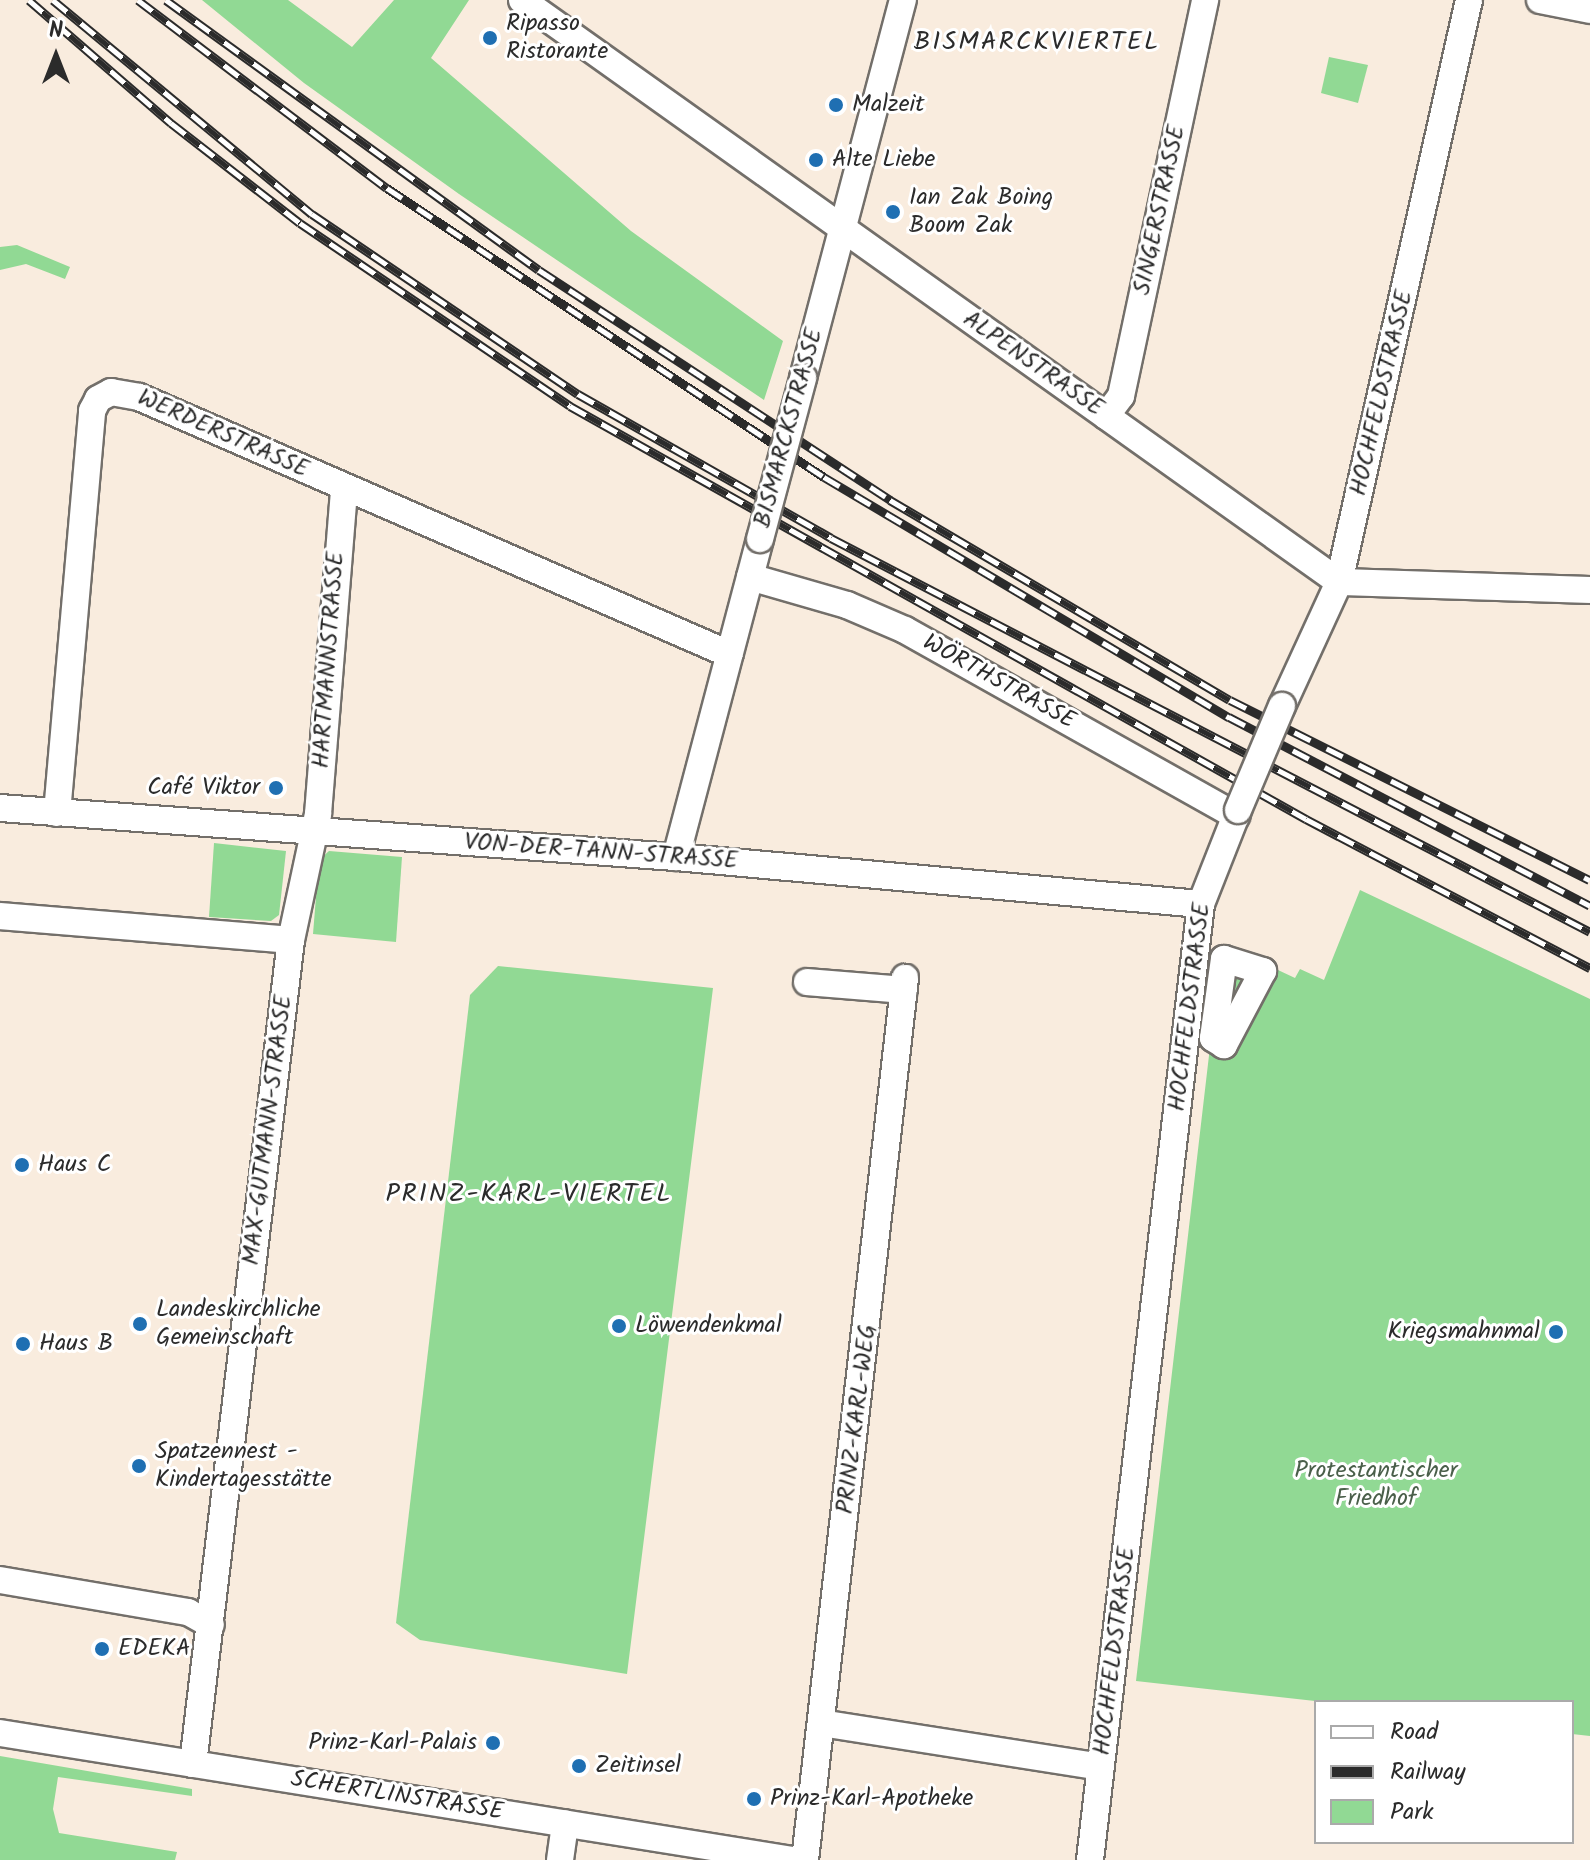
<!DOCTYPE html>
<meta charset="utf-8">
<style>
body{margin:0}
#map{position:relative;width:1590px;height:1860px;overflow:hidden;background:#f9ecde;font-family:Kalam,sans-serif}
div>[style]{position:absolute}
.green>*{inset:0;background:#91d994}
.roads{filter:drop-shadow(2px 0 #736f6a) drop-shadow(-2px 0 #736f6a) drop-shadow(0 2px #736f6a) drop-shadow(0 -2px #736f6a)}
.minor>*{height:26px;margin:-13px;padding:0 13px;transform-origin:13px;border-radius:13px;background:#fff}
.rail>*{height:9px;margin-top:-4.5px;transform-origin:0;background:repeating-linear-gradient(90deg,#fff 0 18px,#2b2b2b 0 36px);box-sizing:border-box;border-block:2px solid #2b2b2b}
.bridges{filter:drop-shadow(2px 0 #736f6a) drop-shadow(-2px 0 #736f6a) drop-shadow(0 2px #736f6a) drop-shadow(0 -2px #736f6a)}
.minor-bridge>*{height:26px;margin:-13px;padding:0 13px;transform-origin:13px;border-radius:13px;background:#fff}
.dots>*{width:22px;height:22px;translate:-50% -50%;box-sizing:border-box;border:4px solid #fff;border-radius:50%}
span{translate:-50% -50%;white-space:nowrap;text-align:center;line-height:1.15;-webkit-text-stroke:6px #fff;paint-order:stroke}
.poi-label{font-size:24px;color:#2b2b2b}
.left{translate:0 -50%;text-align:left}
.right{translate:-100% -50%;text-align:right}
.street-label{font-size:24px;color:#2b2b2b}
.park-label{font-size:24px;color:#4a5f4a}
.neighbourhood-label{font-size:26px;color:#2b2b2b;letter-spacing:2px}
.legend{position:absolute;left:1314px;top:1700px;width:260px;height:144px;box-sizing:border-box;background:#fff;border:2px solid #aaa;margin:0;padding:10px 14px;list-style:none;font-size:24px;color:#2b2b2b}
.legend li{display:flex;align-items:center;gap:16px;height:40px}
.legend b{width:40px;border:2px solid #aaa}
.north{position:absolute;left:16px;top:16px;width:80px;height:80px;-webkit-text-stroke:6px #fff;paint-order:stroke;rotate:0deg;font-size:22px;font-weight:700;line-height:32px;text-align:center;color:#2b2b2b}
.north::after{content:'';display:block;margin:auto;width:28px;height:36px;background:#2b2b2b;clip-path:polygon(50% 0,100% 100%,50% 72%,0 100%)}
</style>
<div id="map">
<div class="green">
<i style="clip-path:polygon(202px 0,288px 0,352px 47px,394px 0,469px 0,431px 58px,631px 231px,783px 341px,764px 400px,459px 194px,304px 83px)"></i>
<i style="clip-path:polygon(1329px 57px,1368px 65px,1358px 103px,1321px 93px)"></i>
<i style="clip-path:polygon(17px 245px,70px 267px,65px 279px,26px 264px,0 270px,0 247px)"></i>
<i style="clip-path:polygon(214px 843px,286px 851px,279px 915px,271px 921px,209px 917px)"></i>
<i style="clip-path:polygon(329px 851px,402px 857px,396px 942px,313px 934px,319px 860px)"></i>
<i style="clip-path:polygon(1360px 890px,1590px 999px,1590px 1736px,1572px 1734px,1572px 1702px,1324px 1702px,1136px 1681px,1222px 944px,1295px 978px,1300px 969px,1324px 980px)"></i>
<i style="clip-path:polygon(498px 966px,713px 988px,627px 1674px,420px 1640px,396px 1623px,470px 995px)"></i>
<i style="clip-path:polygon(0 1756px,192px 1789px,192px 1796px,58px 1777px,53px 1809px,59px 1833px,177px 1852px,175px 1860px,0 1860px)"></i>
</div>
<div class="roads">
<div class="minor">
<i style="left:522px;top:0;width:1003px;rotate:35.46deg"></i>
<i style="left:1339px;top:582px;width:251px;rotate:1.8deg"></i>
<i style="left:1540px;top:0;width:51px;rotate:11.3deg"></i>
<i style="left:803px;top:378px;width:391px;rotate:-75.2deg"></i>
<i style="left:1106px;top:416px;width:25px;rotate:-53deg"></i>
<i style="left:1121px;top:396px;width:405px;rotate:-78deg"></i>
<i style="left:750px;top:577px;width:101px;rotate:16.1deg"></i>
<i style="left:847px;top:605px;width:63px;rotate:23.3deg"></i>
<i style="left:905px;top:630px;width:380px;rotate:29.3deg"></i>
<i style="left:1282px;top:706px;width:136px;rotate:-65.3deg"></i>
<i style="left:1339px;top:582px;width:596px;rotate:-77.41deg"></i>
<i style="left:0;top:808px;width:678px;rotate:4.15deg"></i>
<i style="left:676px;top:857px;width:527px;rotate:5.12deg"></i>
<i style="left:57px;top:813px;width:404px;rotate:-85deg"></i>
<i style="left:92px;top:411px;width:13px;rotate:-63deg"></i>
<i style="left:98px;top:399px;width:15px;rotate:-28deg"></i>
<i style="left:111px;top:392px;width:28px;rotate:10deg"></i>
<i style="left:139px;top:397px;width:644px;rotate:23.54deg"></i>
<i style="left:676px;top:857px;width:329px;rotate:-75.2deg"></i>
<i style="left:0;top:916px;width:292px;rotate:4.7deg"></i>
<i style="left:1224px;top:959px;width:41px;rotate:17.1deg"></i>
<i style="left:1263px;top:971px;width:84px;rotate:117.8deg"></i>
<i style="left:1224px;top:1045px;width:13px;rotate:-148deg"></i>
<i style="left:1213px;top:1038px;width:80px;rotate:-82.1deg"></i>
<i style="left:807px;top:982px;width:97px;rotate:4.7deg"></i>
<i style="left:0;top:1580px;width:191px;rotate:9.7deg"></i>
<i style="left:188px;top:1612px;width:26px;rotate:29deg"></i>
<i style="left:821px;top:1723px;width:283px;rotate:8.9deg"></i>
<i style="left:0;top:1733px;width:803px;rotate:9.1deg"></i>
<i style="left:193px;top:1764px;width:830px;rotate:-83.22deg"></i>
<i style="left:291px;top:940px;width:129px;rotate:-77.9deg"></i>
<i style="left:318px;top:814px;width:327px;rotate:-85.4deg"></i>
<i style="left:560px;top:1860px;width:37px;rotate:-82deg"></i>
<i style="left:805px;top:1860px;width:888px;rotate:-83.53deg"></i>
<i style="left:1090px;top:1860px;width:962px;rotate:-83.38deg"></i>
<i style="left:1201px;top:904px;width:101px;rotate:-68.5deg"></i>
</div>
</div>
<div class="rail">
<i style="left:29px;top:0;width:188px;rotate:40.9deg"></i>
<i style="left:171px;top:123px;width:163px;rotate:37.8deg"></i>
<i style="left:300px;top:223px;width:326px;rotate:34.1deg"></i>
<i style="left:570px;top:406px;width:844px;rotate:29.3deg"></i>
<i style="left:1306px;top:819px;width:321px;rotate:27.7deg"></i>
<i style="left:53px;top:0;width:336px;rotate:39.6deg"></i>
<i style="left:312px;top:214px;width:321px;rotate:34.1deg"></i>
<i style="left:578px;top:394px;width:291px;rotate:29.6deg"></i>
<i style="left:831px;top:538px;width:855px;rotate:27.43deg"></i>
<i style="left:138px;top:0;width:312px;rotate:37.1deg"></i>
<i style="left:387px;top:188px;width:524px;rotate:33.48deg"></i>
<i style="left:824px;top:477px;width:471px;rotate:30.7deg"></i>
<i style="left:1229px;top:717px;width:407px;rotate:27.6deg"></i>
<i style="left:166px;top:0;width:460px;rotate:35.9deg"></i>
<i style="left:539px;top:270px;width:420px;rotate:33.2deg"></i>
<i style="left:890px;top:500px;width:394px;rotate:30.5deg"></i>
<i style="left:1230px;top:700px;width:402px;rotate:26.6deg"></i>
</div>
<div class="bridges">
<div class="minor-bridge">
<i style="left:760px;top:539px;width:167px;rotate:-75deg"></i>
<i style="left:1238px;top:810px;width:113px;rotate:-67.1deg"></i>
</div>
</div>
<div class="dots">
<i style="left:490px;top:38px;background:#1f6fb2"></i>
<i style="left:836px;top:105px;background:#1f6fb2"></i>
<i style="left:816px;top:160px;background:#1f6fb2"></i>
<i style="left:893px;top:212px;background:#1f6fb2"></i>
<i style="left:276px;top:788px;background:#1f6fb2"></i>
<i style="left:22px;top:1165px;background:#1f6fb2"></i>
<i style="left:140px;top:1324px;background:#1f6fb2"></i>
<i style="left:619px;top:1326px;background:#1f6fb2"></i>
<i style="left:1556px;top:1332px;background:#1f6fb2"></i>
<i style="left:23px;top:1344px;background:#1f6fb2"></i>
<i style="left:139px;top:1466px;background:#1f6fb2"></i>
<i style="left:102px;top:1649px;background:#1f6fb2"></i>
<i style="left:493px;top:1743px;background:#1f6fb2"></i>
<i style="left:579px;top:1766px;background:#1f6fb2"></i>
<i style="left:754px;top:1799px;background:#1f6fb2"></i>
</div>
<div class="poi-label">
<span class="left" style="left:506px;top:38px">Ripasso<br>Ristorante</span>
<span class="left" style="left:852px;top:105px">Malzeit</span>
<span class="left" style="left:832px;top:160px">Alte Liebe</span>
<span class="left" style="left:909px;top:212px">Ian Zak Boing<br>Boom Zak</span>
<span class="right" style="left:260px;top:788px">Café Viktor</span>
<span class="left" style="left:38px;top:1165px">Haus C</span>
<span class="left" style="left:156px;top:1324px">Landeskirchliche<br>Gemeinschaft</span>
<span class="left" style="left:635px;top:1326px">Löwendenkmal</span>
<span class="right" style="left:1540px;top:1332px">Kriegsmahnmal</span>
<span class="left" style="left:39px;top:1344px">Haus B</span>
<span class="left" style="left:155px;top:1466px">Spatzennest -<br>Kindertagesstätte</span>
<span class="left" style="left:118px;top:1649px">EDEKA</span>
<span class="right" style="left:477px;top:1743px">Prinz-Karl-Palais</span>
<span class="left" style="left:595px;top:1766px">Zeitinsel</span>
<span class="left" style="left:770px;top:1799px">Prinz-Karl-Apotheke</span>
</div>
<div class="street-label">
<span style="left:1160px;top:210px;rotate:-78deg">SINGERSTRASSE</span>
<span style="left:1033px;top:364px;rotate:35deg">ALPENSTRASSE</span>
<span style="left:1382px;top:393px;rotate:-77deg">HOCHFELDSTRASSE</span>
<span style="left:789px;top:428px;rotate:-75deg">BISMARCKSTRASSE</span>
<span style="left:223px;top:434px;rotate:24deg">WERDERSTRASSE</span>
<span style="left:329px;top:660px;rotate:-86deg">HARTMANNSTRASSE</span>
<span style="left:999px;top:682px;rotate:29deg">WÖRTHSTRASSE</span>
<span style="left:601px;top:852px;rotate:4deg">VON-DER-TANN-STRASSE</span>
<span style="left:1190px;top:1007px;rotate:-83deg">HOCHFELDSTRASSE</span>
<span style="left:268px;top:1130px;rotate:-83deg">MAX-GUTMANN-STRASSE</span>
<span style="left:857px;top:1419px;rotate:-83deg">PRINZ-KARL-WEG</span>
<span style="left:1115px;top:1651px;rotate:-83deg">HOCHFELDSTRASSE</span>
<span style="left:397px;top:1796px;rotate:9deg">SCHERTLINSTRASSE</span>
</div>
<div class="park-label">
<span style="left:1376px;top:1485px">Protestantischer<br>Friedhof</span>
</div>
<div class="neighbourhood-label">
<span style="left:1037px;top:43px">BISMARCKVIERTEL</span>
<span style="left:529px;top:1195px">PRINZ-KARL-VIERTEL</span>
</div>
<ul class="legend">
<li><b style="height:10px;background:#fff"></b>Road</li>
<li><b style="height:10px;background:#2b2b2b"></b>Railway</li>
<li><b style="height:22px;background:#91d994"></b>Park</li>
</ul>
<div class="north">N</div>
</div>
